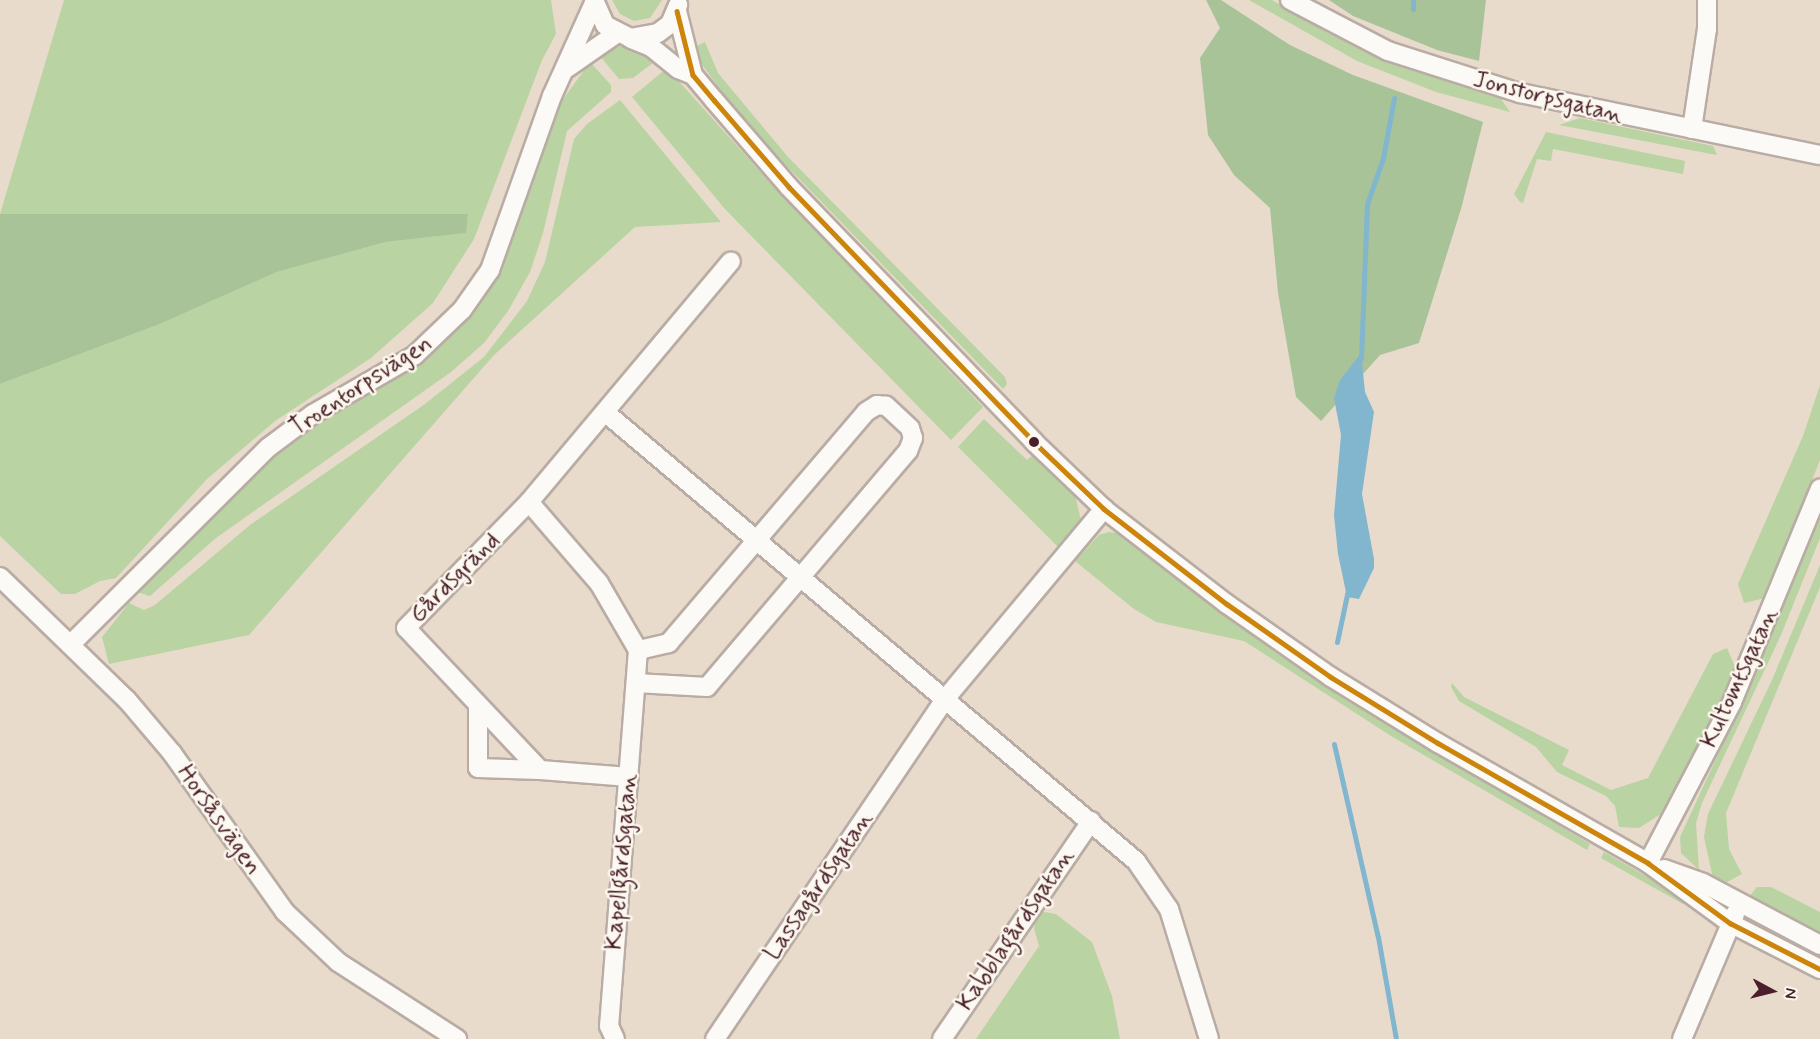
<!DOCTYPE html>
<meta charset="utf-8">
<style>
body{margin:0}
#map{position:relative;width:1820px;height:1039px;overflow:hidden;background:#e9dbcc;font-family:Mynerve,sans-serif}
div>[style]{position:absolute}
.green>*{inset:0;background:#b9d3a2}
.forest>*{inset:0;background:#a9c398}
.water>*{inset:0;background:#81b6ce}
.stream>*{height:5px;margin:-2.5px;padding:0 2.5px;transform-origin:2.5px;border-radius:2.5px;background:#81b6ce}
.roads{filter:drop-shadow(2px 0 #b9aca4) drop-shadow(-2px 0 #b9aca4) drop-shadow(0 2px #b9aca4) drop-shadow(0 -2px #b9aca4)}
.street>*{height:18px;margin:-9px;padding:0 9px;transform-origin:9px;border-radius:9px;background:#fcfaf7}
.bus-1>*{height:4.5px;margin:-2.25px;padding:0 2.25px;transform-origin:2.25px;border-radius:2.25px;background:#cc840b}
.dots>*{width:16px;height:16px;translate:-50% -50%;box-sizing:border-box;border:3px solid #fbf7ec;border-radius:50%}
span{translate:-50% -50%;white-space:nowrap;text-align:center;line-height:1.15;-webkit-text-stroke:5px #fbf7ec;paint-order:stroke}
.street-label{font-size:24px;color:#4a1f2b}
.north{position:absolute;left:1742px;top:961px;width:60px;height:60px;-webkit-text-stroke:4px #fbf7ec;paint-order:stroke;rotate:97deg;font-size:16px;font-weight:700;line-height:24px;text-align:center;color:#4a1f2b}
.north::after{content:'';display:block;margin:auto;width:21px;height:27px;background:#4a1f2b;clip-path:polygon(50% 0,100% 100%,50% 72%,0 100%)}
</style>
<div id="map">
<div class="green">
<i style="clip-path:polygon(64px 0,551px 0,556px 34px,542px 60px,474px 239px,433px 303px,371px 358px,275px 421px,207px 479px,116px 578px,100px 581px,75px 594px,61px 594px,0 536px,0 384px,160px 324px,277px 272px,386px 242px,465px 233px,468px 215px,0 214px)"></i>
<i style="clip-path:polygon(612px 0,662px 0,650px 18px,634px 21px,620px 14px)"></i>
<i style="clip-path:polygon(1249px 0,1272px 0,1328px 33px,1410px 69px,1501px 99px,1510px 112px,1436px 92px,1357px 61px)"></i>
<i style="clip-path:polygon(705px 42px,718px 73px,788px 157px,1005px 377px,1007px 384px,1003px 389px,744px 122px,703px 66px,695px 47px)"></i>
<i style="clip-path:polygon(620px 46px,631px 47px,658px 59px,633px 78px,619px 79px,600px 56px)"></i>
<i style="clip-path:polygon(590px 62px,611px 85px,611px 92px,567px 131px,543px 233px,530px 272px,508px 311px,484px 343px,451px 372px,216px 538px,150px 596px,137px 592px,283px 445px,380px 383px,502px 262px,559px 105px)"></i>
<i style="clip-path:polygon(667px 68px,773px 186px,983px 407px,951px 440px,724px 208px,632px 97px)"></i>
<i style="clip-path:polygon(620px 100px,721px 222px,635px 227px,494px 355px,249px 635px,109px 664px,102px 637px,129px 603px,144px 610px,155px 605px,250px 525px,425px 404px,484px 357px,527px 301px,545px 262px,574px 139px,587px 124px)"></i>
<i style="clip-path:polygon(1580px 118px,1713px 146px,1717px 155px,1559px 125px)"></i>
<i style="clip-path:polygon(1546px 132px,1685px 161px,1683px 174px,1553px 149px,1551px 161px,1537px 159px,1523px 203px,1520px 202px,1514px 194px)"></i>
<i style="clip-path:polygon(1820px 385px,1820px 460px,1765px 598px,1744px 603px,1738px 584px,1803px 436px)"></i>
<i style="clip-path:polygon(984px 419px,1027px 460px,1033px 455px,1075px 495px,1081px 520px,1061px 550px,958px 447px)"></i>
<i style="clip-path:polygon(1820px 516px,1820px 538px,1781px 635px,1702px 803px,1696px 823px,1699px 870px,1681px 853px,1680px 837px,1756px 672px)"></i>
<i style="clip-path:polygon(1109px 532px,1122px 534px,1276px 653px,1347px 699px,1590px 844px,1587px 850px,1391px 736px,1244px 641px,1156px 622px,1134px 609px,1075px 561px,1099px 535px)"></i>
<i style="clip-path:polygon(1820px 565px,1820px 587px,1726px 813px,1729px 849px,1742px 874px,1727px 882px,1713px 878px,1704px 837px,1708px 814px,1772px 680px)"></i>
<i style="clip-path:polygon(1727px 648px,1735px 667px,1715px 711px,1661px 814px,1639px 828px,1619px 827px,1615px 806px,1606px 796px,1557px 772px,1536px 747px,1459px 701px,1451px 687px,1452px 683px,1464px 697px,1569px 750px,1562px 765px,1611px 790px,1648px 778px,1713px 654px)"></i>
<i style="clip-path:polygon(1604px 852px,1686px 899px,1683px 904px,1601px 858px)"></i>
<i style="clip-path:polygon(1757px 887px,1771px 887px,1820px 912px,1820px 937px,1748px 898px)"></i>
<i style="clip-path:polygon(1039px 911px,1056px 914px,1092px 942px,1112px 996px,1120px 1039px,976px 1039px,1039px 946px,1034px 928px)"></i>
</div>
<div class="forest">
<i style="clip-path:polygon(1206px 0,1221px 0,1290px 45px,1353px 75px,1483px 122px,1461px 209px,1419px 343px,1380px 355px,1321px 421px,1296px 397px,1278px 293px,1270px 208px,1234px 175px,1208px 135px,1200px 58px,1220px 28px)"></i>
<i style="clip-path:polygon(1329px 0,1486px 0,1479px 61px,1437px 50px,1353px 16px)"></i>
<i style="clip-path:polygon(0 214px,468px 214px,466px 233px,386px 242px,277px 272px,160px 324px,0 384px)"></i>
</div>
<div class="water">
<i style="clip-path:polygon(1361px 353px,1365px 392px,1374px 412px,1362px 494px,1374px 559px,1374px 568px,1359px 599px,1347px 597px,1338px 554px,1334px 515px,1341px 435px,1334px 398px,1340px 380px)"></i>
</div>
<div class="stream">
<i style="left:1413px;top:9px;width:9px;rotate:-90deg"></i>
<i style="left:1361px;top:359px;width:155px;rotate:-87.8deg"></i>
<i style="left:1367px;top:204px;width:49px;rotate:-70.8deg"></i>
<i style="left:1383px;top:158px;width:61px;rotate:-79.6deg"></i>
<i style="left:1337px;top:642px;width:53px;rotate:-78.1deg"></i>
<i style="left:1334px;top:744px;width:198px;rotate:77.2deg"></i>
<i style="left:1378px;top:937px;width:104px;rotate:80deg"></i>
</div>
<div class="roads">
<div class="street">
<i style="left:594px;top:0;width:27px;rotate:66deg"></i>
<i style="left:605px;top:25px;width:28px;rotate:27deg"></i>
<i style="left:630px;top:38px;width:28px;rotate:-10deg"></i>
<i style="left:658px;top:33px;width:15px;rotate:-37deg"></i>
<i style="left:670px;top:24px;width:21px;rotate:-67deg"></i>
<i style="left:1290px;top:0;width:110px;rotate:27.5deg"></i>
<i style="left:1388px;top:51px;width:139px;rotate:17.7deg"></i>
<i style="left:1520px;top:93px;width:306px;rotate:11.7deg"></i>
<i style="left:677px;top:11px;width:66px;rotate:76deg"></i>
<i style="left:693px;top:75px;width:33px;rotate:50deg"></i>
<i style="left:714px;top:100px;width:115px;rotate:49.2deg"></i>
<i style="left:789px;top:187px;width:354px;rotate:46.1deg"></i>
<i style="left:1034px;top:442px;width:97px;rotate:43.7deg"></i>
<i style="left:1104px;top:509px;width:155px;rotate:37.7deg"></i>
<i style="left:1227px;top:604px;width:127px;rotate:35.1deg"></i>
<i style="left:1331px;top:677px;width:126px;rotate:31.7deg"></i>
<i style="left:1438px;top:743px;width:242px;rotate:29.7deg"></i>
<i style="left:1648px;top:863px;width:102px;rotate:36.2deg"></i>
<i style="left:1730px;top:923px;width:101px;rotate:27.1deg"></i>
<i style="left:631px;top:39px;width:22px;rotate:22deg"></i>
<i style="left:651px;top:47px;width:35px;rotate:39deg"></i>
<i style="left:678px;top:69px;width:16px;rotate:22deg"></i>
<i style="left:567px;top:68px;width:60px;rotate:-34.8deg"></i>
<i style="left:1692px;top:129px;width:101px;rotate:-81.5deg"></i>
<i style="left:1707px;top:29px;width:29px;rotate:-90deg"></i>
<i style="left:606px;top:413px;width:694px;rotate:40.21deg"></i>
<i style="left:1136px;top:861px;width:58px;rotate:55.5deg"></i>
<i style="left:1169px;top:909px;width:136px;rotate:72.9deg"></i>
<i style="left:529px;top:502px;width:107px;rotate:49.2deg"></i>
<i style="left:599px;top:583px;width:78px;rotate:59.8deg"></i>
<i style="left:638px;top:650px;width:377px;rotate:94.4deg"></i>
<i style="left:609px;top:1026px;width:14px;rotate:65deg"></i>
<i style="left:0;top:577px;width:177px;rotate:44.1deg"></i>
<i style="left:127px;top:700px;width:70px;rotate:49.7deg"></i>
<i style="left:172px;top:753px;width:195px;rotate:54.6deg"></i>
<i style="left:285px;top:912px;width:73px;rotate:43.3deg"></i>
<i style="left:338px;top:962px;width:142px;rotate:32.9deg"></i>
<i style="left:70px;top:645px;width:281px;rotate:-44.9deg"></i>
<i style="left:269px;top:447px;width:55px;rotate:-36.9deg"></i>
<i style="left:313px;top:414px;width:118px;rotate:-30deg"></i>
<i style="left:415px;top:355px;width:65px;rotate:-43.8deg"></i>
<i style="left:462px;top:310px;width:49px;rotate:-55deg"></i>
<i style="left:490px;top:270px;width:185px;rotate:-70.4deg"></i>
<i style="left:552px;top:96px;width:102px;rotate:-65.7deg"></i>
<i style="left:636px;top:683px;width:71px;rotate:3.2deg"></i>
<i style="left:707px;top:687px;width:310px;rotate:-49.6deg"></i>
<i style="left:908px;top:451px;width:14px;rotate:-69deg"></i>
<i style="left:913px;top:438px;width:10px;rotate:-107deg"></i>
<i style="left:910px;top:428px;width:33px;rotate:-137deg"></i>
<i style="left:886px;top:406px;width:9px;rotate:-174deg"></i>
<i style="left:877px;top:405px;width:13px;rotate:148deg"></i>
<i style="left:866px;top:412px;width:304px;rotate:130.5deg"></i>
<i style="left:669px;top:643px;width:32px;rotate:167deg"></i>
<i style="left:478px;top:706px;width:62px;rotate:90deg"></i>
<i style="left:478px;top:768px;width:62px;rotate:1.8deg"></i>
<i style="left:629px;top:777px;width:89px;rotate:-175.5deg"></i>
<i style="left:540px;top:770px;width:195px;rotate:-133.3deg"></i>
<i style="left:406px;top:628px;width:176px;rotate:-45.7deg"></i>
<i style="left:529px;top:502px;width:314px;rotate:-50deg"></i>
<i style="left:1648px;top:863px;width:182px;rotate:-62.4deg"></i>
<i style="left:1732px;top:702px;width:231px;rotate:-67.6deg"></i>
<i style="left:1664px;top:869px;width:41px;rotate:19.7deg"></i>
<i style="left:1703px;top:883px;width:132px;rotate:27.9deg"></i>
<i style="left:715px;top:1039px;width:410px;rotate:-55.9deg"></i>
<i style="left:945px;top:699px;width:248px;rotate:-50.1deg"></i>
<i style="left:942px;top:1039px;width:264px;rotate:-55.6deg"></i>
<i style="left:1682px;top:1039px;width:136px;rotate:-67deg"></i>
</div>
</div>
<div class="bus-1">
<i style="left:677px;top:11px;width:66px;rotate:76deg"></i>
<i style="left:693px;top:75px;width:33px;rotate:50deg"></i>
<i style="left:714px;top:100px;width:115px;rotate:49.2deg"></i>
<i style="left:789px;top:187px;width:354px;rotate:46.1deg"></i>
<i style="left:1034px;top:442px;width:97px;rotate:43.7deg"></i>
<i style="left:1104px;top:509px;width:155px;rotate:37.7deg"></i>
<i style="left:1227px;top:604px;width:127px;rotate:35.1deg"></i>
<i style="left:1331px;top:677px;width:126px;rotate:31.7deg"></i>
<i style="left:1438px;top:743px;width:242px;rotate:29.7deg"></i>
<i style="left:1648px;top:863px;width:102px;rotate:36.2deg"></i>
<i style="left:1730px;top:923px;width:101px;rotate:27.1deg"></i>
</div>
<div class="dots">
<i style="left:1034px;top:442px;background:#4a1f2b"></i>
</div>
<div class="street-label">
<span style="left:1548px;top:98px;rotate:14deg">Jonstorpsgatan</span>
<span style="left:361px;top:386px;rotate:-33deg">Troentorpsvägen</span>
<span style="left:455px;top:578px;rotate:-45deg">Gårdsgränd</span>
<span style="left:1740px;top:678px;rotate:-65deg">Kultomtsgatan</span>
<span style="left:219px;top:820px;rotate:55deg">Horsåsvägen</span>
<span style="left:622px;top:862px;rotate:-85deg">Kapellgårdsgatan</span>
<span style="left:819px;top:886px;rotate:-56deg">Lassagårdsgatan</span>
<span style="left:1016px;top:930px;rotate:-56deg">Kabblagårdsgatan</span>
</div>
<div class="north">N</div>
</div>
